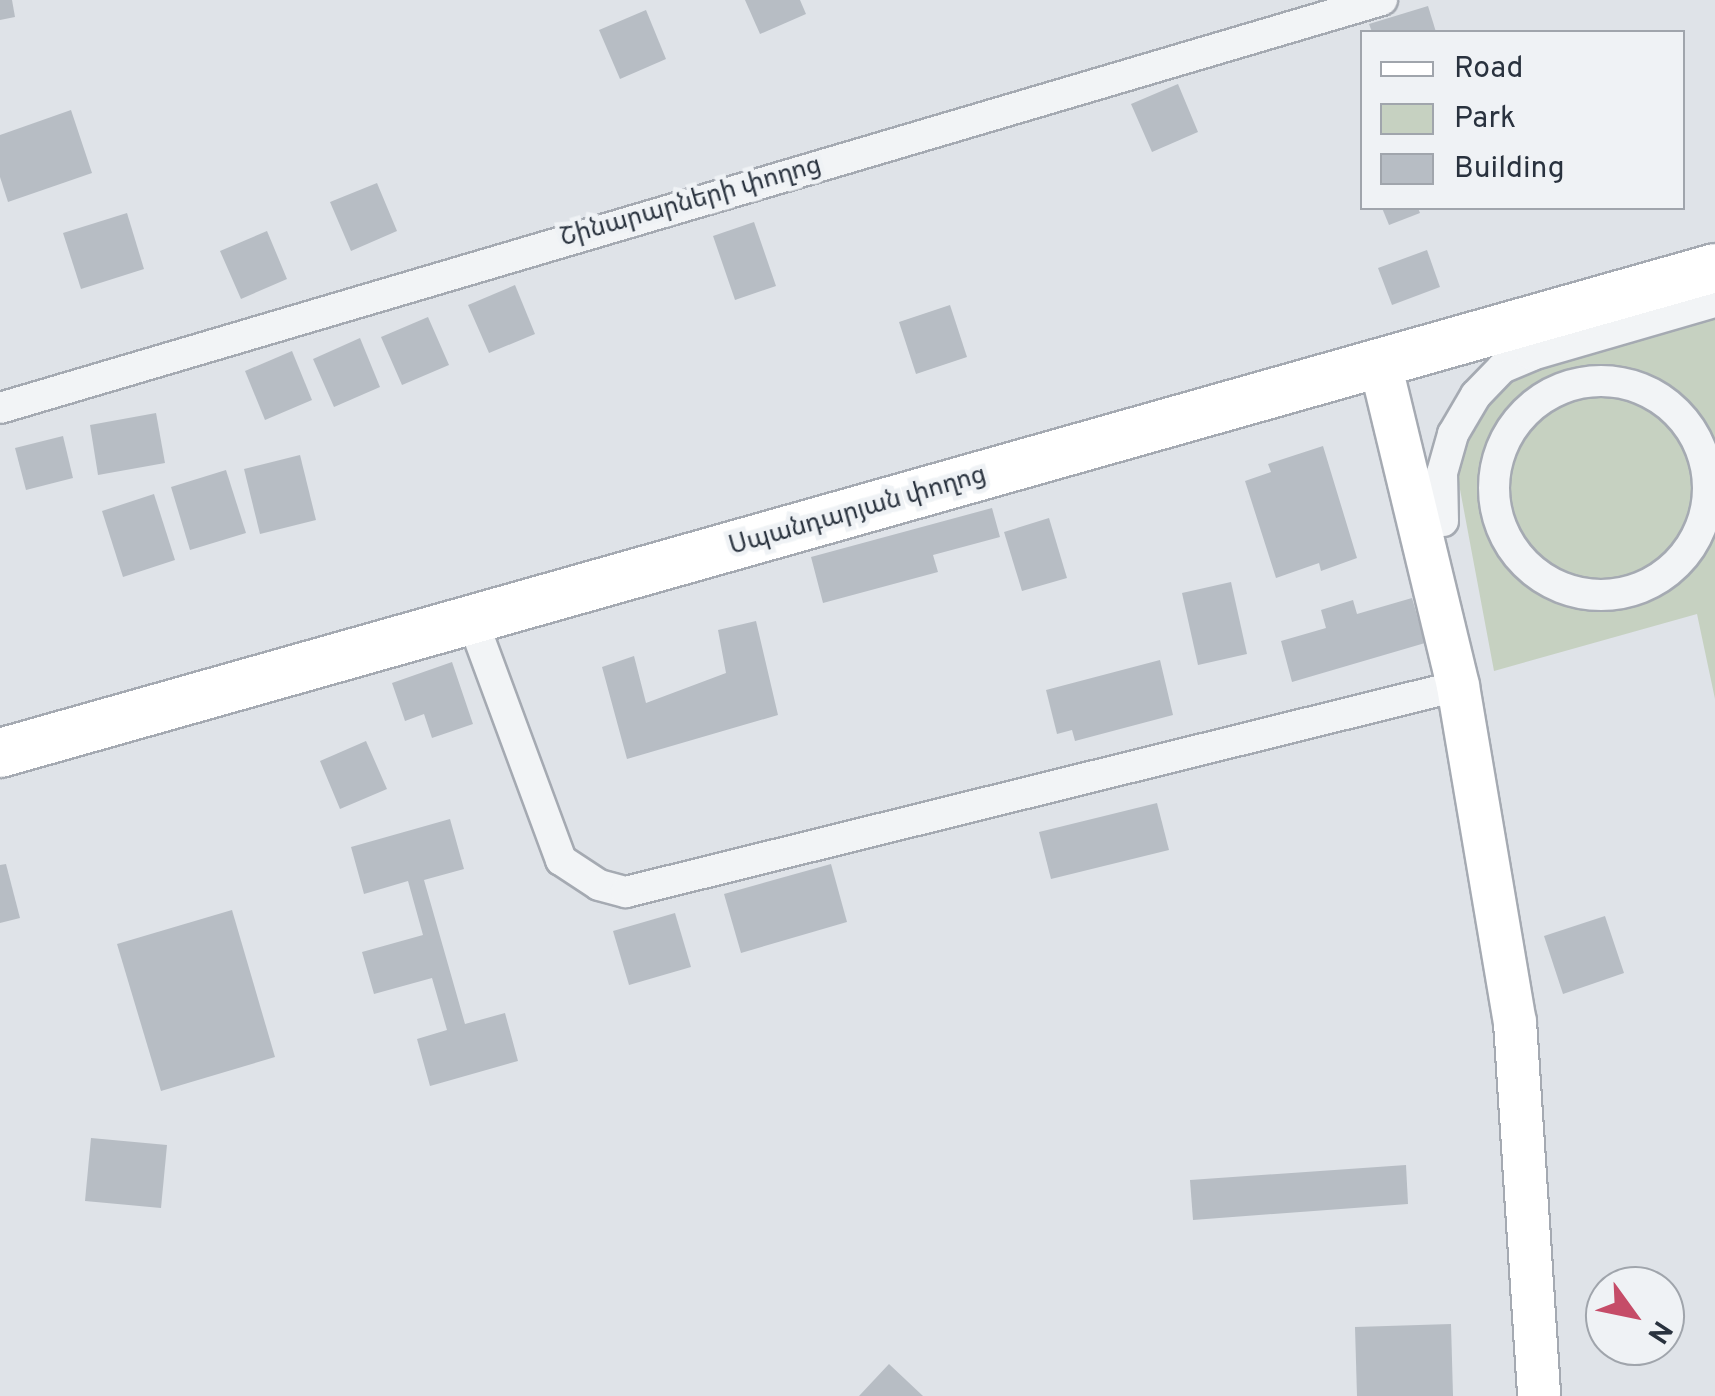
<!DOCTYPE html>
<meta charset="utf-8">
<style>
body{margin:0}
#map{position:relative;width:1715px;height:1396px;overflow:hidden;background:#dfe3e8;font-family:Overpass,"Noto Sans Armenian",sans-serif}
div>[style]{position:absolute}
.green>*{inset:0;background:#c6d1c1}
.building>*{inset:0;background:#b7bdc4}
.roads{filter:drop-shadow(2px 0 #a5aab2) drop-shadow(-2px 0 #a5aab2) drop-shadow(0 2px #a5aab2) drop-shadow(0 -2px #a5aab2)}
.street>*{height:30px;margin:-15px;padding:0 15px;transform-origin:15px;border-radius:15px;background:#f2f4f6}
.street>.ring{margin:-15px;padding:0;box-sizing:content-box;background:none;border:30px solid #f2f4f6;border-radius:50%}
.secondary>*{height:42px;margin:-21px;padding:0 21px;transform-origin:21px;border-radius:21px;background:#fff}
.primary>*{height:48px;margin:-24px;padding:0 24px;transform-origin:24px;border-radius:24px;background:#fff}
span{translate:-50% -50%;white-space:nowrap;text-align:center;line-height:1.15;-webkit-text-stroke:9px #eff2f5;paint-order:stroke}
.street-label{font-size:25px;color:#29323e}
.legend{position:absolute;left:1360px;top:30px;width:325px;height:180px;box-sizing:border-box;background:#eff2f5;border:2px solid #a0a5ac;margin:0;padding:12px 18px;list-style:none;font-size:30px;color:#29323e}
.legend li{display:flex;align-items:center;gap:20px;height:50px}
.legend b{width:50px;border:2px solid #a0a5ac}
.north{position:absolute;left:1585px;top:1266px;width:100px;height:100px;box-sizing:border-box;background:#eff2f5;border:2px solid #a0a5ac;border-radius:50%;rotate:123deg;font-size:28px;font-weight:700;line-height:40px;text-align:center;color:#29323e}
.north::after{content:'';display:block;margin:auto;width:35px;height:45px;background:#c54c68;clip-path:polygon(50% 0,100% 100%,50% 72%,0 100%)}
</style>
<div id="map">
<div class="green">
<i style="clip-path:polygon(1715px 312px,1715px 699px,1697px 614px,1494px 671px,1456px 468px,1502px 373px)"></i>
</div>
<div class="building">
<i style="clip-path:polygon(0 0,12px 0,15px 17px,0 20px)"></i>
<i style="clip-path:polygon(745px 0,800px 0,806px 14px,760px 34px)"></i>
<i style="clip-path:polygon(1428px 6px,1436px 32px,1372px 32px,1369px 24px)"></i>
<i style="clip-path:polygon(646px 10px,666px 59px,620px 79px,599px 30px)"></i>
<i style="clip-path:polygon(1178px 84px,1198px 132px,1152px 152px,1131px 104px)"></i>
<i style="clip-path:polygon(71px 110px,92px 173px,8px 202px,0 177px,0 135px)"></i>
<i style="clip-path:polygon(377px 183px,397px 231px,351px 251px,330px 202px)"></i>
<i style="clip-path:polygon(1382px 208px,1418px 208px,1420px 213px,1389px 225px)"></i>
<i style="clip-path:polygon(127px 213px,144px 269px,81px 289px,63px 233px)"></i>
<i style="clip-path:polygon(754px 222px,776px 286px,735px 300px,713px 236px)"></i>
<i style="clip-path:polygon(267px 231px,287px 279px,241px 299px,220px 251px)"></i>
<i style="clip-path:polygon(1427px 250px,1440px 287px,1392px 305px,1378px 268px)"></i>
<i style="clip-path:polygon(515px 285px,535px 334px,489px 353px,468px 305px)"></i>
<i style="clip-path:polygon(950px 305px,967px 357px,916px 374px,899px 322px)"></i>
<i style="clip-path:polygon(428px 317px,449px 365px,402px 385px,381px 337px)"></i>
<i style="clip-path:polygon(360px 338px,380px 387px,334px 407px,313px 359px)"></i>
<i style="clip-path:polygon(292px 351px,312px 400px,265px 420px,245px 371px)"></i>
<i style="clip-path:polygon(156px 413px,165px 463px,98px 475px,90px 425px)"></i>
<i style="clip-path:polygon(63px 436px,73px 478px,26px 490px,15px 448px)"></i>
<i style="clip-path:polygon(1323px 446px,1357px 558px,1321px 571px,1319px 563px,1276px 578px,1245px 481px,1271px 472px,1268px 464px)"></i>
<i style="clip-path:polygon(300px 455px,316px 520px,260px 534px,244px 469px)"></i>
<i style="clip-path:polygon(226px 470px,246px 533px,190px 550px,171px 487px)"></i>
<i style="clip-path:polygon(154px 494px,175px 560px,123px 577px,102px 511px)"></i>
<i style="clip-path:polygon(992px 508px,1000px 537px,933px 555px,938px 572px,823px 603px,811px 557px)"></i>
<i style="clip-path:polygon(1049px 518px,1067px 578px,1022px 591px,1004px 532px)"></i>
<i style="clip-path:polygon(1231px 582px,1247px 654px,1198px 665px,1182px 593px)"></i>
<i style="clip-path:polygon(1412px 598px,1425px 643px,1292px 682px,1281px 641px,1326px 628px,1321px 610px,1353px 600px,1357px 614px)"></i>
<i style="clip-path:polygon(756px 621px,778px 715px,627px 759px,602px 667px,634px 656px,646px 703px,726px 673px,718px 630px)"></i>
<i style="clip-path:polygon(1160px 660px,1173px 715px,1075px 741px,1072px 730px,1057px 734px,1046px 690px)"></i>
<i style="clip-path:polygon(452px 662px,473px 724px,432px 738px,424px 714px,405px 721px,392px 683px)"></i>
<i style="clip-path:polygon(366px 741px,387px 789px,340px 809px,320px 761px)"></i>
<i style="clip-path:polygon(1157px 803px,1169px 850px,1051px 879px,1039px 832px)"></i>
<i style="clip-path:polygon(450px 819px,464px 869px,424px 880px,465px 1024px,505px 1013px,518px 1061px,430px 1086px,417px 1039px,447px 1030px,432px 978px,374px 994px,362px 952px,423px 935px,408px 881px,364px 894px,351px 847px)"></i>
<i style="clip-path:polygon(6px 864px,20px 918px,0 923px,0 865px)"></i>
<i style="clip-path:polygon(831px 864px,847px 922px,741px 953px,724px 894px)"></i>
<i style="clip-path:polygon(232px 910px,275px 1057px,161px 1091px,117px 944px)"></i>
<i style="clip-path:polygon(675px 913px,691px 967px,629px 985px,613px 931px)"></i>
<i style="clip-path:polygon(1605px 916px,1624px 973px,1563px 994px,1544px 936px)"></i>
<i style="clip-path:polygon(91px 1138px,167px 1145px,161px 1208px,85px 1201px)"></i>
<i style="clip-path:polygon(1406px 1165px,1408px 1204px,1193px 1220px,1190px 1180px)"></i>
<i style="clip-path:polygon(1451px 1324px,1453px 1396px,1357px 1396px,1355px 1327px)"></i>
<i style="clip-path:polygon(889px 1364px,923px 1396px,859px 1396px)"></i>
</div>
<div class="roads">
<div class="street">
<i class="ring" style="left:1494px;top:381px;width:184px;height:184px"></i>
<i style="left:0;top:408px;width:1441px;rotate:-16.45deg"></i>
<i style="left:1443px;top:521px;width:48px;rotate:-91.2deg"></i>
<i style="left:1442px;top:473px;width:41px;rotate:-74.2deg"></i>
<i style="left:1453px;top:434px;width:45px;rotate:-59.5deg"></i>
<i style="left:1476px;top:395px;width:37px;rotate:-46deg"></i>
<i style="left:1502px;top:368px;width:33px;rotate:-23deg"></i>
<i style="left:1532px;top:355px;width:191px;rotate:-16.2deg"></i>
<i style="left:473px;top:622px;width:254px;rotate:69.7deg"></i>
<i style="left:561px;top:860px;width:45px;rotate:33.3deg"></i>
<i style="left:599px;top:885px;width:28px;rotate:15deg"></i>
<i style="left:626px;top:892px;width:857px;rotate:-13.91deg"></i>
</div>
<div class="secondary">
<i style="left:1380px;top:363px;width:332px;rotate:76.4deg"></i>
<i style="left:1458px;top:686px;width:341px;rotate:80.4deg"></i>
<i style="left:1515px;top:1022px;width:375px;rotate:86.3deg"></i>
</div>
<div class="primary">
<i style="left:0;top:753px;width:1782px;rotate:-15.79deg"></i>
</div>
</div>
<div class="street-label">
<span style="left:691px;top:203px;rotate:-16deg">Շինարարների փողոց</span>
<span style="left:858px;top:512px;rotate:-16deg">Սպանդարյան փողոց</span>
</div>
<ul class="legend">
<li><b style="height:12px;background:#fff"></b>Road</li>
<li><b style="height:28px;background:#c6d1c1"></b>Park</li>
<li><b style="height:28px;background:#b7bdc4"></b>Building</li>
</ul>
<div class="north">N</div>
</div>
